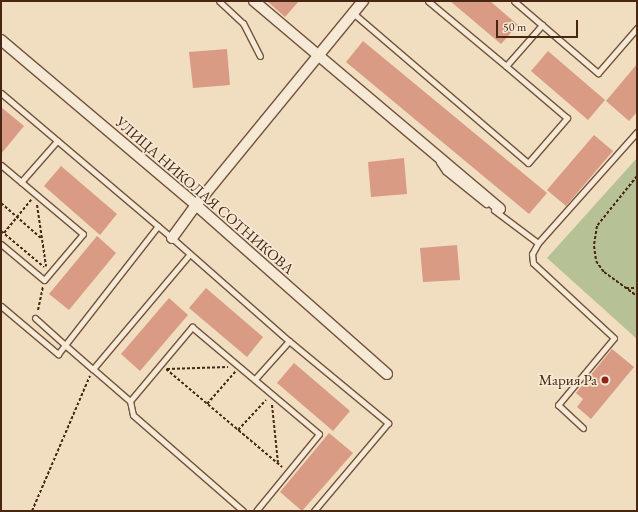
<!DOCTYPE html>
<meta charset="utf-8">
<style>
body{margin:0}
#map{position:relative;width:638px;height:512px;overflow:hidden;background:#f1ddbf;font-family:"EB Garamond",serif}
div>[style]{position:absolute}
.green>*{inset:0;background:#b6c295}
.building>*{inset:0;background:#d99b84}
.path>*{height:2px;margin-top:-1px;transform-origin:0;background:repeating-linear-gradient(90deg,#472713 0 3px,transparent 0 5px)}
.roads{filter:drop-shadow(1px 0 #72543e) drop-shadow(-1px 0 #72543e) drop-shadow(0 1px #72543e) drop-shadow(0 -1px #72543e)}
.lane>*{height:5px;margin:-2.5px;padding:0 2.5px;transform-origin:2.5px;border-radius:2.5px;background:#f6e9d5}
.street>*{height:10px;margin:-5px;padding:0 5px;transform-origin:5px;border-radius:5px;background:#f6e9d5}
.dots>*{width:11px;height:11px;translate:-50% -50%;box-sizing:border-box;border:2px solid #f6e9d5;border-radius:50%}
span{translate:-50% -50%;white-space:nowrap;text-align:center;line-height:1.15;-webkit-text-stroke:3.5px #f6e9d5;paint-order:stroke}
.street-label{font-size:15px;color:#472713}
.poi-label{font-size:15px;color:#472713}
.right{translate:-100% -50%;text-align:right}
.frame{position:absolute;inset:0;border:2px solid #472713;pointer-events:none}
.scale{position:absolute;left:496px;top:20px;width:82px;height:18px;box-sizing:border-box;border:2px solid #472713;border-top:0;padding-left:5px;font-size:12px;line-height:14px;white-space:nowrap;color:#472713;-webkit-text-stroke:3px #f6e9d5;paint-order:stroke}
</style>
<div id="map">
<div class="green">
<i style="clip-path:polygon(637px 158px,637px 339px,547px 258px)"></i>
</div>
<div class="building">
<i style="clip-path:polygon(267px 1px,299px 1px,285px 17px)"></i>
<i style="clip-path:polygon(450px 1px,490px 1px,518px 25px,501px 44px)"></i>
<i style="clip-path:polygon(363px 41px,547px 193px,529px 214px,346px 62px)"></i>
<i style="clip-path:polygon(227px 49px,230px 85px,193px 88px,189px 52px)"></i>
<i style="clip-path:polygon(548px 51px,605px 100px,588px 120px,531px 71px)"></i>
<i style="clip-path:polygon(637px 64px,637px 112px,629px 121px,606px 101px)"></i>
<i style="clip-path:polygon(1px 107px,24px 126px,1px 154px)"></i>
<i style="clip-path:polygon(594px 135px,613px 151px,566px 206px,547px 190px)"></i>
<i style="clip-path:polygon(404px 158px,407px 194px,371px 197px,368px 162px)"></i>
<i style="clip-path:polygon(61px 166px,117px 214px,100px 235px,44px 186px)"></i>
<i style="clip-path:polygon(97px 236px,116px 253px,69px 310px,49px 294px)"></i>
<i style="clip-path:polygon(457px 245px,460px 280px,423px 282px,420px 248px)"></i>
<i style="clip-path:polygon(206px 288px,263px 337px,247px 357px,189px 308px)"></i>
<i style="clip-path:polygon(169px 298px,188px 315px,140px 371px,121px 354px)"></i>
<i style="clip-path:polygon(612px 349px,634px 367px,591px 419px,577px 407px,583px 399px,576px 393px)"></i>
<i style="clip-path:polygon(294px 363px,350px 411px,333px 431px,277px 383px)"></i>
<i style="clip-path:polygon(329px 433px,353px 453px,302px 511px,280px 492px)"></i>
</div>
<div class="path">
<i style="left:637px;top:176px;width:64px;rotate:128.7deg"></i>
<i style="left:597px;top:226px;width:20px;rotate:99deg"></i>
<i style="left:594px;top:246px;width:15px;rotate:82deg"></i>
<i style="left:596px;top:261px;width:14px;rotate:54deg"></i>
<i style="left:604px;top:272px;width:41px;rotate:36deg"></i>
<i style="left:1px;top:203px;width:53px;rotate:41.2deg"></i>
<i style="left:37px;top:205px;width:62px;rotate:81.6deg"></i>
<i style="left:1px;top:231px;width:56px;rotate:39.9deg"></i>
<i style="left:4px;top:233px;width:43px;rotate:-50.7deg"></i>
<i style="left:626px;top:288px;width:11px"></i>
<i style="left:38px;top:310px;width:24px;rotate:-78deg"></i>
<i style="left:166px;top:369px;width:152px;rotate:40.2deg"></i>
<i style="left:167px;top:369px;width:61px;rotate:-1.9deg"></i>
<i style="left:207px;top:404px;width:43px;rotate:-48.8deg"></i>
<i style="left:272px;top:405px;width:58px;rotate:84.1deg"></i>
<i style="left:238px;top:430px;width:41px;rotate:-47deg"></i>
<i style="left:32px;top:511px;width:147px;rotate:-66.8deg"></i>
</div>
<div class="roads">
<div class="lane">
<i style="left:219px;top:1px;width:33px;rotate:43deg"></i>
<i style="left:243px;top:23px;width:37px;rotate:63deg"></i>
<i style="left:428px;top:1px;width:102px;rotate:39.8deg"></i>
<i style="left:514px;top:1px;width:111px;rotate:40.6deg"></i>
<i style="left:598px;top:73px;width:60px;rotate:-49.1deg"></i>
<i style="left:353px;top:13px;width:230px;rotate:40.6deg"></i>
<i style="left:528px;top:163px;width:60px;rotate:-49.1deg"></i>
<i style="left:567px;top:118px;width:80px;rotate:-139.6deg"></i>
<i style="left:506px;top:66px;width:55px;rotate:-48.7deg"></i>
<i style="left:1px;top:93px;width:224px;rotate:40.3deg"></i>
<i style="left:172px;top:238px;width:156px;rotate:41.4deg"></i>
<i style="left:289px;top:341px;width:129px;rotate:39.6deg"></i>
<i style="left:388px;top:423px;width:115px;rotate:130.1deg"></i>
<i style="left:439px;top:162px;width:11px;rotate:56deg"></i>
<i style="left:445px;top:171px;width:53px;rotate:38.8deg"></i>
<i style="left:1px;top:165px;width:107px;rotate:40.1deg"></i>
<i style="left:83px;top:234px;width:60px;rotate:130.3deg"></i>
<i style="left:44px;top:280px;width:56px;rotate:-140.1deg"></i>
<i style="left:21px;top:182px;width:55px;rotate:-48.7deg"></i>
<i style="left:494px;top:210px;width:55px;rotate:36.9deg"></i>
<i style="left:189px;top:255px;width:149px;rotate:130.1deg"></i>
<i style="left:93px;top:369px;width:49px;rotate:40.9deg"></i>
<i style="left:130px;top:401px;width:97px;rotate:-50deg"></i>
<i style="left:192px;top:327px;width:166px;rotate:40.1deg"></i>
<i style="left:319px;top:434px;width:99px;rotate:129.3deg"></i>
<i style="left:1px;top:306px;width:75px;rotate:40.1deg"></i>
<i style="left:58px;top:354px;width:11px;rotate:-52deg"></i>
<i style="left:65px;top:345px;width:37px;rotate:41deg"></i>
<i style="left:35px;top:318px;width:40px;rotate:42deg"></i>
<i style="left:65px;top:345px;width:151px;rotate:-52deg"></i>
<i style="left:255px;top:379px;width:51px;rotate:-48.2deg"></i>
<i style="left:130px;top:401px;width:14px;rotate:78deg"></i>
<i style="left:133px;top:415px;width:146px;rotate:41.1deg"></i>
<i style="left:583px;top:428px;width:34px;rotate:-137deg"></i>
<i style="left:558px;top:405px;width:87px;rotate:-50.1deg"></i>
<i style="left:614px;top:338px;width:110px;rotate:-137.2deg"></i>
<i style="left:533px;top:263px;width:9px;rotate:-96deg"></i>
<i style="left:532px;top:254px;width:13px;rotate:-61deg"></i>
<i style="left:538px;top:243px;width:149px;rotate:-48.3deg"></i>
</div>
<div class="street">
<i style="left:254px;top:1px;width:322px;rotate:40.2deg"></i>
<i style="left:1px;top:40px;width:255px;rotate:40.2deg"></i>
<i style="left:196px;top:205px;width:255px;rotate:41.5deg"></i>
<i style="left:172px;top:238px;width:41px;rotate:-54deg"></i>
<i style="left:196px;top:205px;width:264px;rotate:-50.7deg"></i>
</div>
</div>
<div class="dots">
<i style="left:605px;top:380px;background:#8f2418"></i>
</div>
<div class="street-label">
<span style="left:205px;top:195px;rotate:41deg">УЛИЦА НИКОЛАЯ СОТНИКОВА</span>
</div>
<div class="poi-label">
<span class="right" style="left:597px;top:380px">Мария Ра</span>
</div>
<div class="frame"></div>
<div class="scale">50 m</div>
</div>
